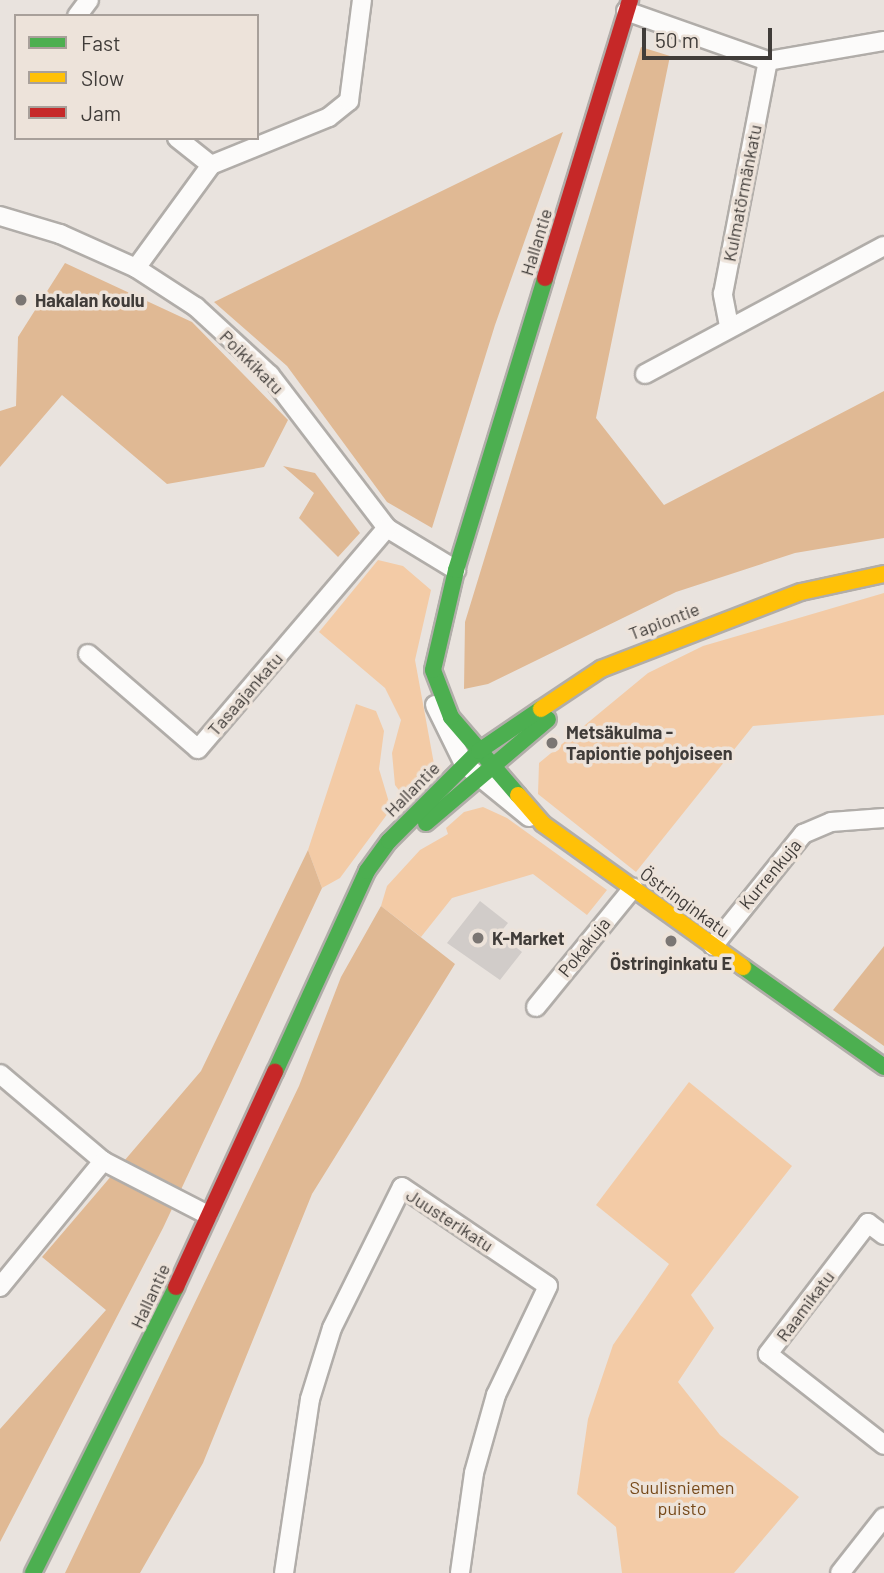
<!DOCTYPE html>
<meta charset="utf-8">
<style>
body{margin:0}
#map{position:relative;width:884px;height:1573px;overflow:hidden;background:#e9e3de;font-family:Barlow,sans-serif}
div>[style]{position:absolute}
.green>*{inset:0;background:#f3cba6}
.forest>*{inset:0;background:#e0b994}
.building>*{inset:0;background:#d1ccc9}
.roads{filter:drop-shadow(2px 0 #b1ada9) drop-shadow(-2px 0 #b1ada9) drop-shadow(0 2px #b1ada9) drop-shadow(0 -2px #b1ada9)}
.street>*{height:18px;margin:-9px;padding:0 9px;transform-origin:9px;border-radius:9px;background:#fcfbfa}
.fast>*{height:16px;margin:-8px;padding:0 8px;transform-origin:8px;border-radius:8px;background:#4caf50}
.slow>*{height:16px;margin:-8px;padding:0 8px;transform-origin:8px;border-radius:8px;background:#ffc107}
.jam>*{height:16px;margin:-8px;padding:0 8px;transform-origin:8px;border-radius:8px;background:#c62828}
.dots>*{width:19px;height:19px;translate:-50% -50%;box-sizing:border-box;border:4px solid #ede3da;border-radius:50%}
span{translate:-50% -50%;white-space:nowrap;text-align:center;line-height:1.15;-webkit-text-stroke:7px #ede3da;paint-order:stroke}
.street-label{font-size:18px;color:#403c39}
.poi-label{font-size:18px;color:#403c39;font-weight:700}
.left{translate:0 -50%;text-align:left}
.park-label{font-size:18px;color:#76491a}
.legend{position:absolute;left:14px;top:14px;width:245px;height:126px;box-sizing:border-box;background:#ede3da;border:2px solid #a8a09a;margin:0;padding:9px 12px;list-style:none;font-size:21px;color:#403c39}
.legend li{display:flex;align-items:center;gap:14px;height:35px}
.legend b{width:35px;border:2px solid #a8a09a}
.scale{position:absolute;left:642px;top:28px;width:130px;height:32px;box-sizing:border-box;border:4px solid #403c39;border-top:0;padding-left:9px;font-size:21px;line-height:24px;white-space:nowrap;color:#403c39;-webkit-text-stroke:5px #ede3da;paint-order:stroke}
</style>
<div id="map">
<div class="green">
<i style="clip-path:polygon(378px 560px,403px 566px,431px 590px,415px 660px,434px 764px,407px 801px,395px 785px,392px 753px,401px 720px,385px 688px,319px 632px)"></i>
<i style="clip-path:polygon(884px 593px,884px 715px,753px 726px,636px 872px,538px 794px,539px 763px,648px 673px,703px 646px)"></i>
<i style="clip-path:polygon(356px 704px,376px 711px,384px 731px,379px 769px,391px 809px,340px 878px,322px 888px,308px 850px)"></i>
<i style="clip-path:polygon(483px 807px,507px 818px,607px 890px,587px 915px,533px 874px,452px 898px,421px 937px,381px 906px,387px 886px,420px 850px,448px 834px,446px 828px,464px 812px)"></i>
<i style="clip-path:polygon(689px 1082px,792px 1166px,691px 1295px,714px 1328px,678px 1382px,720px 1435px,799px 1497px,734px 1573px,622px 1573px,616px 1527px,577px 1494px,588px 1419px,613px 1345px,669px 1264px,596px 1205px)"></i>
</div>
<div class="forest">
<i style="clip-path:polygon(641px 47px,670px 56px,596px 418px,664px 505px,884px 391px,884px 538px,795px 553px,676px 592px,488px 684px,464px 689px,465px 622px)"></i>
<i style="clip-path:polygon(563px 132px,495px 325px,432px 528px,387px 502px,287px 366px,214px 302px)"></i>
<i style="clip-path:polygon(65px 263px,192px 322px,288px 420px,264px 467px,167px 484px,62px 395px,0 467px,0 411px,16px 406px,18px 337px)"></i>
<i style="clip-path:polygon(283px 466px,315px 473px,360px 533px,338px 557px,299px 518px,314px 493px)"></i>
<i style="clip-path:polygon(308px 850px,322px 888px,163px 1228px,0 1542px,0 1429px,106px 1310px,42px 1257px,201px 1071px)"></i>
<i style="clip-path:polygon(381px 906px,455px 964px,312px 1194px,203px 1463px,140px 1573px,65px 1573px,299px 1086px,341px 977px)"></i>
<i style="clip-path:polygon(884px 946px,884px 1046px,833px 1010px)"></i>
</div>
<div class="building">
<i style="clip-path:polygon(480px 901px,508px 923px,499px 934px,522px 952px,500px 980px,447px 943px)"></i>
</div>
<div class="roads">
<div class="street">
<i style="left:626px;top:11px;width:151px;rotate:19.4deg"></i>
<i style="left:768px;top:61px;width:118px;rotate:-9.8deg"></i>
<i style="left:77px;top:16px;width:20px;rotate:-53deg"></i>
<i style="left:177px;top:138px;width:43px;rotate:38.5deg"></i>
<i style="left:211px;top:165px;width:127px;rotate:-22.1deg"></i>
<i style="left:329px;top:117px;width:26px;rotate:-39deg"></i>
<i style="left:349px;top:101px;width:102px;rotate:-82.7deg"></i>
<i style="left:0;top:216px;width:63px;rotate:16.7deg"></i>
<i style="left:60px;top:234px;width:83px;rotate:24.1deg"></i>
<i style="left:136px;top:268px;width:72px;rotate:33deg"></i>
<i style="left:196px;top:307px;width:100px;rotate:42.6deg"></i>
<i style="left:270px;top:375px;width:193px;rotate:52.6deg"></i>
<i style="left:387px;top:528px;width:81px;rotate:31.3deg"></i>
<i style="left:136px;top:268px;width:127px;rotate:-53.9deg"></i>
<i style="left:729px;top:326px;width:33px;rotate:-101deg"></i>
<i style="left:723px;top:294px;width:237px;rotate:-79.1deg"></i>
<i style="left:645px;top:374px;width:271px;rotate:-28.2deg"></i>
<i style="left:88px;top:654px;width:145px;rotate:40.8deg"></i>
<i style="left:198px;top:749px;width:291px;rotate:-49.5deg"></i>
<i style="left:435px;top:705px;width:66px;rotate:63.8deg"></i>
<i style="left:464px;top:764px;width:84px;rotate:39.2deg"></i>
<i style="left:713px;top:946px;width:144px;rotate:-51.2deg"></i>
<i style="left:803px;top:834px;width:30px;rotate:-23deg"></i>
<i style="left:831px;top:822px;width:53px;rotate:-4.3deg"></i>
<i style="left:536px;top:1007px;width:154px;rotate:-50.8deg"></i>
<i style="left:0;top:1074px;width:135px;rotate:40.2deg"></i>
<i style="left:103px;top:1161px;width:118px;rotate:27.2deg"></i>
<i style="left:884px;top:1235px;width:20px;rotate:-143deg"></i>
<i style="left:868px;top:1223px;width:165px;rotate:127.4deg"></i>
<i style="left:768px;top:1354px;width:147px;rotate:38.1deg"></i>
<i style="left:0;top:1287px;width:163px;rotate:-50.7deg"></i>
<i style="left:284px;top:1573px;width:176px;rotate:-81.5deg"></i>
<i style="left:310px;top:1399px;width:74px;rotate:-72.8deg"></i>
<i style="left:332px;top:1328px;width:157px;rotate:-63.6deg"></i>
<i style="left:402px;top:1187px;width:176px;rotate:34.1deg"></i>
<i style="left:548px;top:1286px;width:121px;rotate:115.5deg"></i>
<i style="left:496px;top:1395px;width:81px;rotate:105.8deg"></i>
<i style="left:474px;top:1473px;width:101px;rotate:98deg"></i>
<i style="left:840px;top:1573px;width:71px;rotate:-51.8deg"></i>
</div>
<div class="fast">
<i style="left:518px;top:795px;width:103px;rotate:-130.7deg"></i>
<i style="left:451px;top:717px;width:50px;rotate:-111deg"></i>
<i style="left:433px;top:670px;width:103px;rotate:-77deg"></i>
<i style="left:456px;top:570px;width:305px;rotate:-73deg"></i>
<i style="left:426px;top:823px;width:160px;rotate:-40.4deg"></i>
<i style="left:743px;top:967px;width:173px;rotate:35.3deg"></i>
<i style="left:275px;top:1072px;width:221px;rotate:-65.4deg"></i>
<i style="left:367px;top:871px;width:37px;rotate:-54deg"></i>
<i style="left:389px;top:841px;width:127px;rotate:-45deg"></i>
<i style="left:479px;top:751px;width:75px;rotate:-34.1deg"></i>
<i style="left:33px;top:1573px;width:320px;rotate:-63.4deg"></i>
</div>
<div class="slow">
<i style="left:541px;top:709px;width:72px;rotate:-33.7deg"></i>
<i style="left:601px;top:669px;width:214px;rotate:-21.1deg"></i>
<i style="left:801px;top:592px;width:85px;rotate:-12.2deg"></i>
<i style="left:518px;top:795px;width:38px;rotate:49deg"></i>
<i style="left:543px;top:824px;width:246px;rotate:35.6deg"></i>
</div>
<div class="jam">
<i style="left:545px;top:278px;width:291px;rotate:-73deg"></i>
<i style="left:176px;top:1287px;width:237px;rotate:-65.3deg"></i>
</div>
</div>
<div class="dots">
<i style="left:21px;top:300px;background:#7b7673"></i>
<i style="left:552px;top:743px;background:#7b7673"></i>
<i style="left:478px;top:938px;background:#7b7673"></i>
<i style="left:671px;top:941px;background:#7b7673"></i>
</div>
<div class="street-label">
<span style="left:742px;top:193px;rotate:-79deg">Kulmatörmänkatu</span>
<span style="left:536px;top:242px;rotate:-73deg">Hallantie</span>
<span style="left:252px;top:362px;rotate:45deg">Poikkikatu</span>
<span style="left:664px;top:621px;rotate:-21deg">Tapiontie</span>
<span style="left:245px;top:694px;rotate:-49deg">Tasaajankatu</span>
<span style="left:412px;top:789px;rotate:-45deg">Hallantie</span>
<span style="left:770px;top:874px;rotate:-50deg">Kurrenkuja</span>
<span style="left:685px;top:902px;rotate:36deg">Östringinkatu</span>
<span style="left:584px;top:947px;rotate:-51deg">Pokakuja</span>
<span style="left:450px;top:1220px;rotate:33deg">Juusterikatu</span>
<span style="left:150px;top:1296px;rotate:-65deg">Hallantie</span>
<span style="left:805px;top:1306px;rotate:-53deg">Raamikatu</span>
</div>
<div class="poi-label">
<span class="left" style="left:35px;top:300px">Hakalan koulu</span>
<span class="left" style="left:566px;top:743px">Metsäkulma -<br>Tapiontie pohjoiseen</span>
<span class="left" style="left:492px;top:938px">K-Market</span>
<span style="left:671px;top:963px">Östringinkatu E</span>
</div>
<div class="park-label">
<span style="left:682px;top:1498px">Suulisniemen<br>puisto</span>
</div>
<ul class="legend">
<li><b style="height:9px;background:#4caf50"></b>Fast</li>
<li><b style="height:9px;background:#ffc107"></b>Slow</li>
<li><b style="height:9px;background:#c62828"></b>Jam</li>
</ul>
<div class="scale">50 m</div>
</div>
